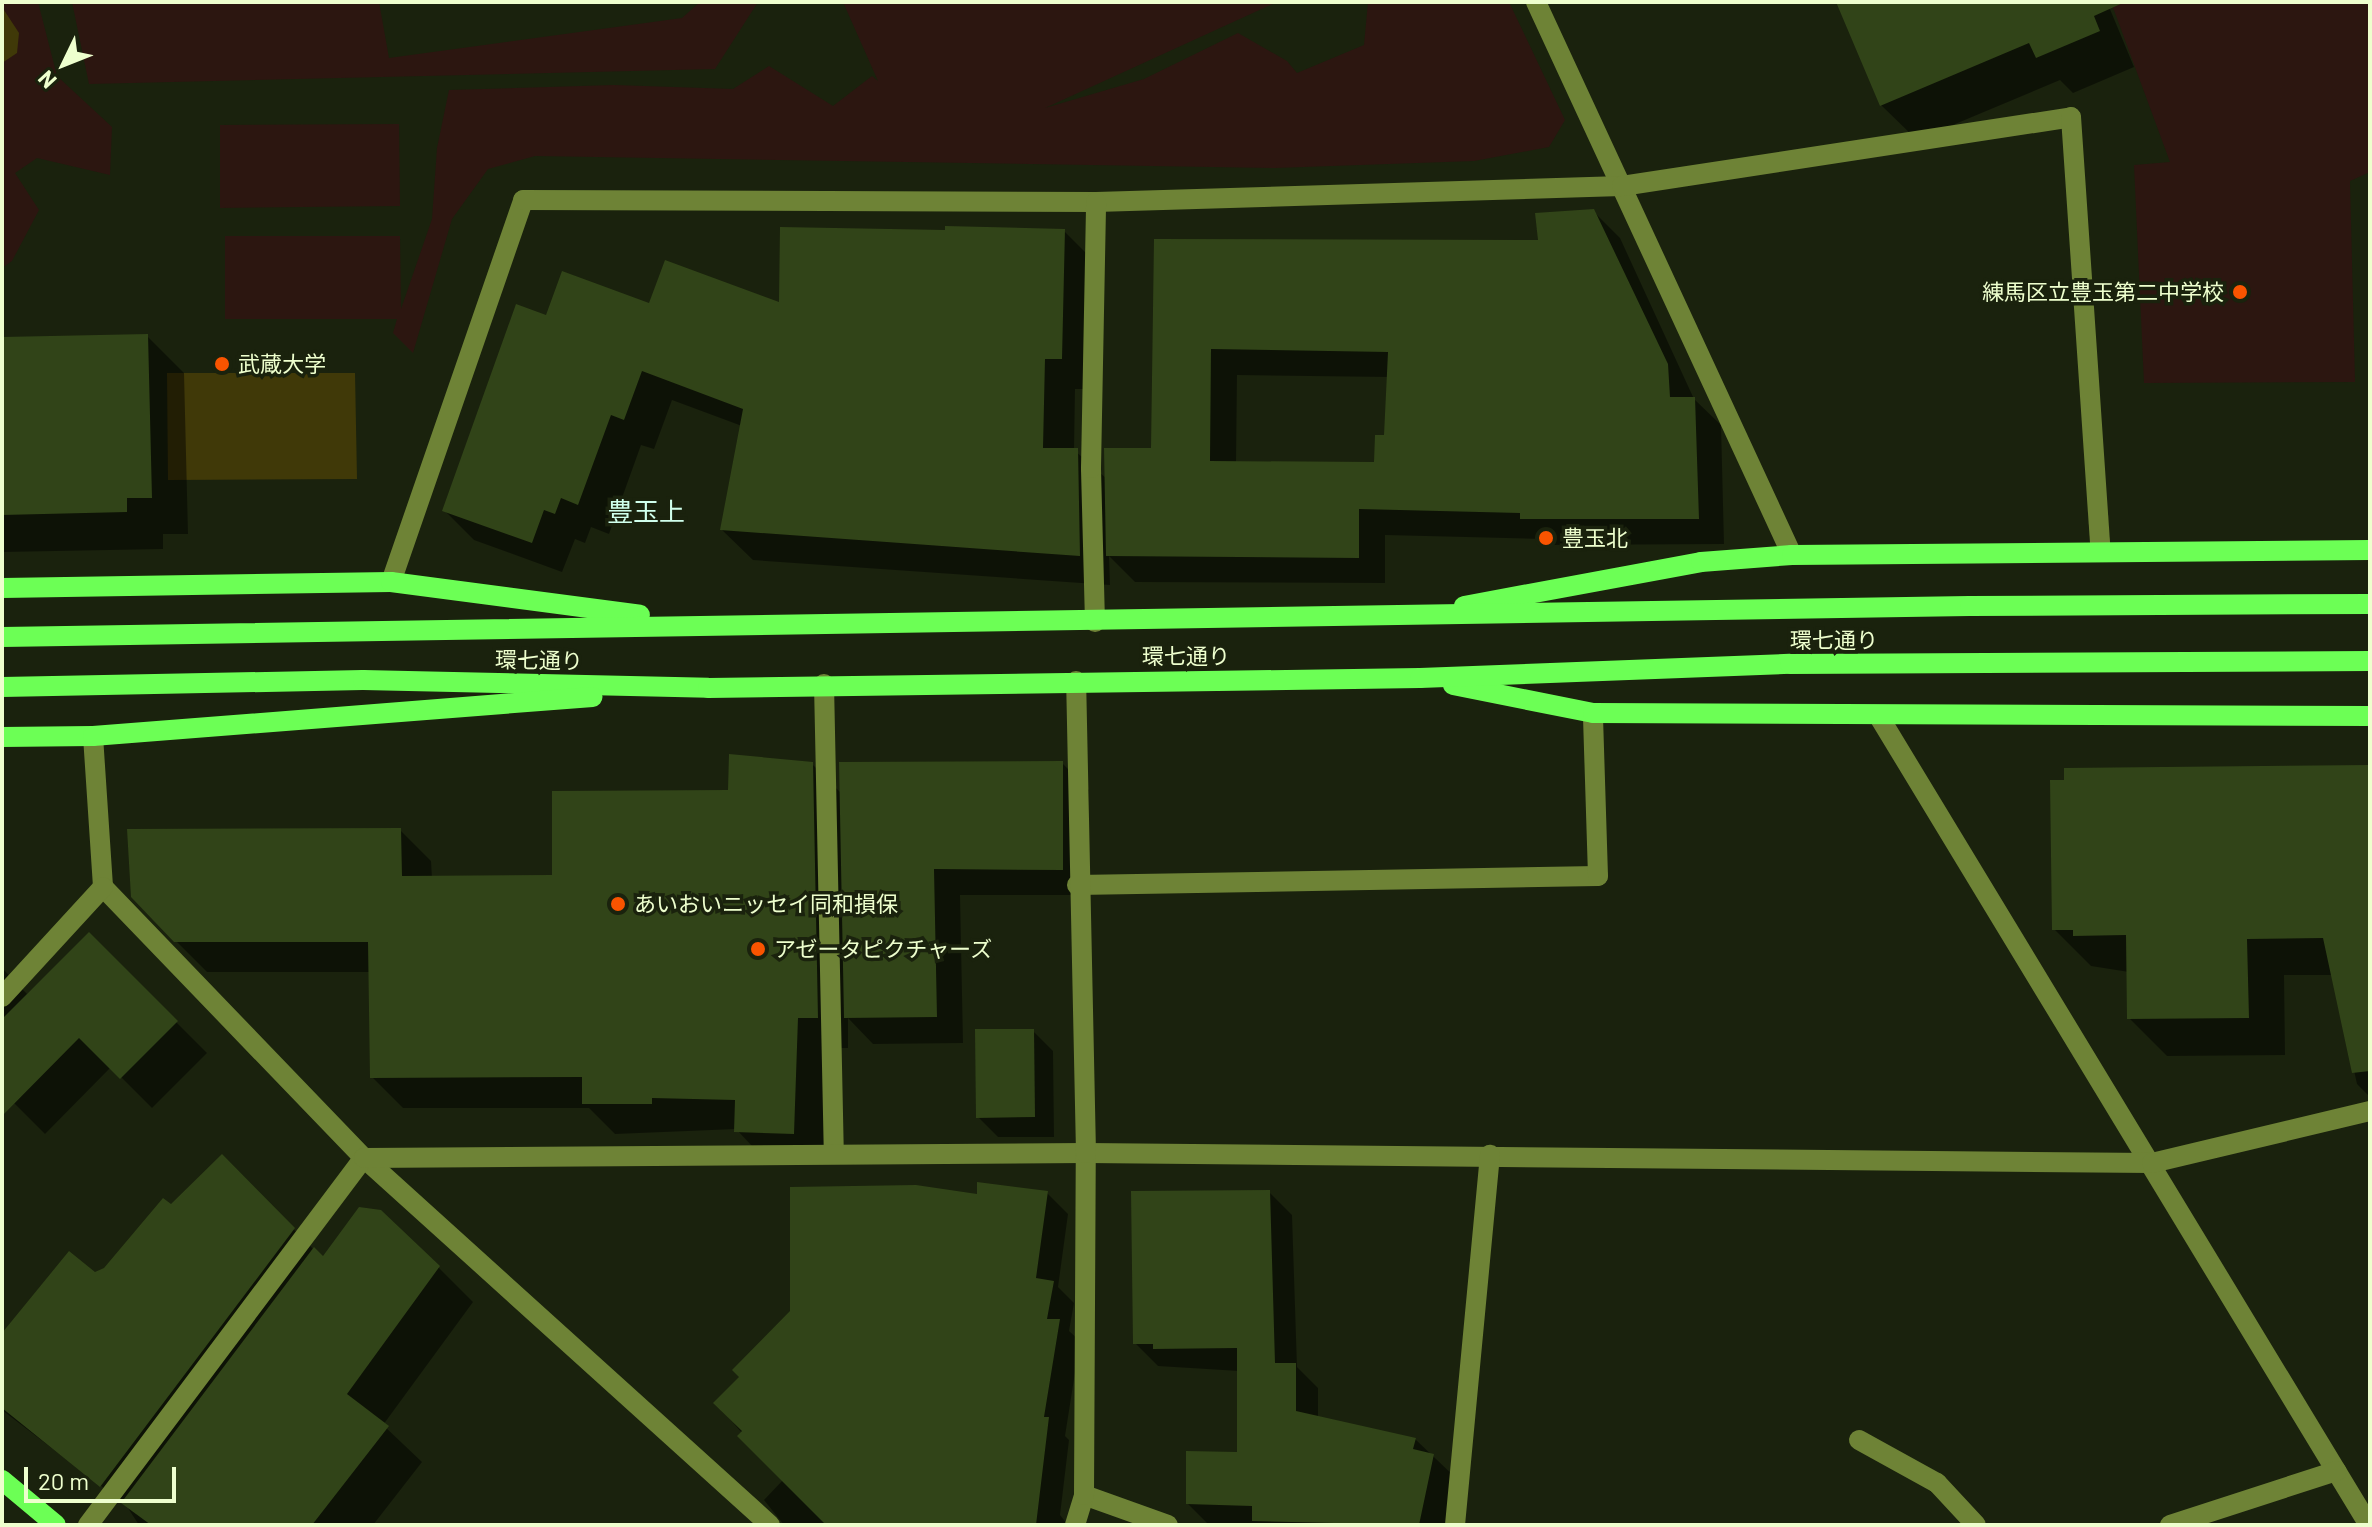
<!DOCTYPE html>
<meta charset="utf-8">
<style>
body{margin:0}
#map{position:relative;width:2372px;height:1527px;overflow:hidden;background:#1a220d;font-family:Barlow,"Noto Sans JP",sans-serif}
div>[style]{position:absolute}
.green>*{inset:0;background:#2c1610}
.water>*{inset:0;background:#403908}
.shadow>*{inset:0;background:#0007}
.building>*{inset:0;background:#314418}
.minor>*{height:20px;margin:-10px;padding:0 10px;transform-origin:10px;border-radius:10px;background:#6e8336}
.major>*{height:20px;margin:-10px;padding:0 10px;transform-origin:10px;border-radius:10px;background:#6cff55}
.dots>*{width:22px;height:22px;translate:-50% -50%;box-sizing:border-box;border:4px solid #1a220d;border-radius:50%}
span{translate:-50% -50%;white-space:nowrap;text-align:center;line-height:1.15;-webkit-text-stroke:7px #1a220d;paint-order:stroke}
.poi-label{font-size:22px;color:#eeffce}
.right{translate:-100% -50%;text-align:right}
.left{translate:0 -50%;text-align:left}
.street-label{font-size:22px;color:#eeffce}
.quarter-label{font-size:26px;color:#d0ffec}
.frame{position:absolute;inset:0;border:4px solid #eeffce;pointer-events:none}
.north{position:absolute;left:24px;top:24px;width:80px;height:80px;-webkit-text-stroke:6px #1a220d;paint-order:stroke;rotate:227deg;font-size:22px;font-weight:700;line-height:32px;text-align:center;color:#eeffce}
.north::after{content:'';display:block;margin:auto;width:28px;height:36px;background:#eeffce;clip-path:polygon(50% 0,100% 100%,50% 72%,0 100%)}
.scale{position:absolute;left:24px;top:1467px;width:152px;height:36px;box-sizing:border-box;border:4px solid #eeffce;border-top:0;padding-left:10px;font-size:24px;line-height:28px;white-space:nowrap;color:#eeffce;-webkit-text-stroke:6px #1a220d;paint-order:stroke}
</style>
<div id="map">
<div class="green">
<i style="clip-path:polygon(2px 2px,38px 2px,57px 76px,112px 127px,110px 175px,37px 158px,15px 173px,39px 210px,12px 261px,2px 268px)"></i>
<i style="clip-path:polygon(72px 2px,379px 2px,389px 58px,682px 18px,700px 2px,758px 2px,715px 69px,89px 84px)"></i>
<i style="clip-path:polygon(843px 2px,1277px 2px,1045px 108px,1144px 79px,1238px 33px,1287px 61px,1297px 73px,1364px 45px,1368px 2px,1509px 2px,1565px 120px,1549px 147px,1474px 161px,1275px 168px,535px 156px,488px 169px,452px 219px,413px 353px,393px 333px,397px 319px,225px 319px,225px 236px,400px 236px,401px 309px,432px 219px,437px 148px,449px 90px,614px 85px,733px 89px,769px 66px,833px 106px,872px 76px,878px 81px)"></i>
<i style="clip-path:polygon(2111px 2px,2370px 2px,2370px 172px,2350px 181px,2355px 382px,2144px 383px,2134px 165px,2170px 162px)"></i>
<i style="clip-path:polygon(399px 124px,400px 206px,220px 208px,220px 125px)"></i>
</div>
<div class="water">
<i style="clip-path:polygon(2px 7px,19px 33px,17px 53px,2px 63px)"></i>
<i style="clip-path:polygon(167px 373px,355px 373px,357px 479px,168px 480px)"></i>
</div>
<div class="shadow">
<i style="clip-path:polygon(1838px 2px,2107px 2px,2134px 67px,2073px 93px,2060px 80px,1917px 140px,1881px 105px)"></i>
<i style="clip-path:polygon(evenodd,1593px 211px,1620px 238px,1694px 399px,1721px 425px,1724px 544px,1548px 545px,1543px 539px,1385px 535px,1385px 583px,1135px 582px,1109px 556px,1110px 585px,753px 560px,722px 530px,742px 426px,672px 400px,654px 449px,641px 445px,609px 534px,591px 527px,585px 543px,575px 539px,562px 572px,474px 540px,444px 510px,547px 318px,650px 306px,781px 304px,782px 229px,1064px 231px,1094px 261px,1091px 389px,1075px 389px,1074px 450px,1107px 479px,1153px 450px,1156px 241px,1540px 242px,1593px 211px,1237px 375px,1389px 377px,1386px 437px,1376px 464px,1236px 463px,1237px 375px)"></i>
<i style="clip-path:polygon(147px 336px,184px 373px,188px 534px,163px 534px,163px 549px,2px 552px,2px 339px)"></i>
<i style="clip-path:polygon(1062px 763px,1089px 790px,1089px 895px,960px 895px,963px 1043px,873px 1044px,848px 1018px,848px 1048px,828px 1048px,825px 1164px,767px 1162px,736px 1129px,615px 1134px,589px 1108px,403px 1108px,372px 1077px,371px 972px,207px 972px,176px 941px,400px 830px,431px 861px,432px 878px,555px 877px,730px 792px,812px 764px,841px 793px)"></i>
<i style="clip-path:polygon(2370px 767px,2370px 1097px,2357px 1084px,2333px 975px,2284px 975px,2285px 1055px,2167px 1056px,2129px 1018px,2129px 972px,2091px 966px,2054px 929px)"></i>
<i style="clip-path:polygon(89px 935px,207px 1053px,152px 1108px,111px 1067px,45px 1134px,2px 1091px,2px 968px,27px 994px)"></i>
<i style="clip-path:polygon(1033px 1031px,1053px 1051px,1054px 1137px,998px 1137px,978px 1117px)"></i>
<i style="clip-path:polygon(222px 1157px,323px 1259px,439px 1268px,473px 1302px,383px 1425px,422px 1462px,373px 1525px,139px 1525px,126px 1505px,2px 1410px,2px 1336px,105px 1269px)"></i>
<i style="clip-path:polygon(1269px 1192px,1292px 1215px,1297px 1367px,1318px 1388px,1318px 1418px,1415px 1439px,1457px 1479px,1447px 1525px,1209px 1525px,1188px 1504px,1239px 1454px,1239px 1371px,1158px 1366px,1135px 1343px)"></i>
<i style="clip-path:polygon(1047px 1193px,1068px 1214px,1058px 1287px,1074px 1303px,1069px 1331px,1080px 1341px,1065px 1436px,1069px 1440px,1060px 1515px,1068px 1525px,784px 1525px,764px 1500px,783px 1480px,716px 1403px,979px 1197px)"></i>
</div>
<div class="building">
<i style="clip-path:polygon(1836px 2px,2125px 2px,2094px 16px,2100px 31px,2036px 58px,2029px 43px,1880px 106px)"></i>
<i style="clip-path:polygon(evenodd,1594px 209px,1668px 364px,1670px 397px,1695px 397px,1699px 519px,1520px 519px,1520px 513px,1359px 509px,1359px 558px,1106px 556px,1104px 448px,1151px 448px,1154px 239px,1538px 240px,1535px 213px,1594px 209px,1211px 349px,1388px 352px,1384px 435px,1375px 435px,1374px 462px,1210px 461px,1211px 349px)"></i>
<i style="clip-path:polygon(945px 226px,1065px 229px,1062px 359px,1045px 359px,1043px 448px,1078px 448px,1080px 556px,720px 530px,743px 409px,642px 371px,624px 420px,611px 415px,578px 505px,561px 498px,555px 514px,544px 510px,532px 543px,442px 511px,516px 304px,546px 315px,562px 271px,649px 303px,665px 260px,779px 302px,780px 227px,945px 230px)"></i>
<i style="clip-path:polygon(148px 334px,152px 498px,127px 498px,127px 512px,2px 515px,2px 337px)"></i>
<i style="clip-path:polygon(729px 754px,813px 762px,818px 1018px,798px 1018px,794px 1134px,734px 1132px,735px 1100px,652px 1098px,652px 1104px,582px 1104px,582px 1077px,370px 1078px,368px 942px,174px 942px,131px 897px,127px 829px,401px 828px,402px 876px,552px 875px,552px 791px,728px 790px)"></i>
<i style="clip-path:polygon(1063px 761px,1063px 870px,934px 869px,937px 1017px,844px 1018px,839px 762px)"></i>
<i style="clip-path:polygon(2370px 765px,2370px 1071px,2352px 1073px,2323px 938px,2247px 939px,2249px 1018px,2127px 1019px,2126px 935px,2073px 936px,2073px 930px,2052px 930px,2050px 780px,2064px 780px,2064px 768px)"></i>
<i style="clip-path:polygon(89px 932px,178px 1021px,120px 1079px,79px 1038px,2px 1116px,2px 1019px)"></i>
<i style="clip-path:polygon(975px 1029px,1034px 1029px,1035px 1117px,976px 1118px)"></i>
<i style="clip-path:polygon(222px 1154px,295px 1228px,100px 1487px,2px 1408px,2px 1333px,69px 1251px,95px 1272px,104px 1268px,163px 1198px,171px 1204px)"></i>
<i style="clip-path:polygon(977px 1182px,1048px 1191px,1036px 1278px,1054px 1281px,1047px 1319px,1060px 1319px,1044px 1417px,1049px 1417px,1036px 1525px,826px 1525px,737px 1436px,742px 1431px,713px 1403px,739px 1377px,732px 1370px,790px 1311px,790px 1187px,916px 1185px,977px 1194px)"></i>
<i style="clip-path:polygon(1270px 1190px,1275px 1363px,1296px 1363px,1296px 1411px,1416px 1438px,1413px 1449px,1434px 1454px,1419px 1525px,1252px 1521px,1252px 1506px,1186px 1504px,1186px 1451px,1237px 1452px,1237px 1348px,1153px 1349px,1153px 1344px,1133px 1344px,1131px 1191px)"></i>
<i style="clip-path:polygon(359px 1207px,381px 1210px,440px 1266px,347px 1394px,389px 1426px,312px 1525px,151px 1525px,121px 1503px,314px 1247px,323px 1256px)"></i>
</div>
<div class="minor">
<i style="left:1536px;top:2px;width:609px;rotate:65.16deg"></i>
<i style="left:391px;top:582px;width:404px;rotate:-70.9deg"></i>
<i style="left:523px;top:200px;width:573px;rotate:0.2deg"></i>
<i style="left:1096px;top:202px;width:526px;rotate:-1.74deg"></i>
<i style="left:1622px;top:186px;width:454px;rotate:-8.7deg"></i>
<i style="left:2071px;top:117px;width:436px;rotate:86.1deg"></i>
<i style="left:1095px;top:622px;width:154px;rotate:-91.5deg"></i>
<i style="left:1091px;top:468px;width:266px;rotate:-88.9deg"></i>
<i style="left:824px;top:684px;width:469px;rotate:88.8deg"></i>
<i style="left:1878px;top:715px;width:947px;rotate:58.78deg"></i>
<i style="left:93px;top:736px;width:151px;rotate:86.2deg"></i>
<i style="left:103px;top:887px;width:376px;rotate:46.1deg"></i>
<i style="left:364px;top:1158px;width:547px;rotate:42.11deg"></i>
<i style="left:1077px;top:885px;width:521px;rotate:-0.99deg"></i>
<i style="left:1598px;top:876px;width:163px;rotate:-91.8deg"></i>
<i style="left:2px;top:997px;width:149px;rotate:-47.4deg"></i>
<i style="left:1859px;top:1440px;width:89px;rotate:28.9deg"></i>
<i style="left:1937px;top:1483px;width:57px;rotate:47.1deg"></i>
<i style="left:1084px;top:1495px;width:89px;rotate:19.7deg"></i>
<i style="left:88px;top:1525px;width:459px;rotate:-53.1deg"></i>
<i style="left:364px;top:1158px;width:722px;rotate:-0.4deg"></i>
<i style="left:1086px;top:1153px;width:1066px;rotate:0.54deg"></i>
<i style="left:2152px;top:1163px;width:224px;rotate:-13.4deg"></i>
<i style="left:1075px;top:1525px;width:31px;rotate:-73deg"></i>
<i style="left:1084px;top:1495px;width:342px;rotate:-89.7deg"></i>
<i style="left:1086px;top:1153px;width:472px;rotate:-91.2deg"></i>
<i style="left:1455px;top:1525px;width:372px;rotate:-84.6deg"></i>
<i style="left:2170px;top:1525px;width:175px;rotate:-18deg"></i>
</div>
<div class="major">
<i style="left:2px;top:588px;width:389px;rotate:-0.9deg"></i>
<i style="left:391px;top:582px;width:251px;rotate:7.5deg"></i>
<i style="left:1464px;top:606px;width:241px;rotate:-10.5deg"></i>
<i style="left:1701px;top:562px;width:91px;rotate:-4.4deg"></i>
<i style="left:1792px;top:555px;width:578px;rotate:-0.5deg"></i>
<i style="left:2px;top:637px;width:1968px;rotate:-0.9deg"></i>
<i style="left:1970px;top:606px;width:400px;rotate:-0.3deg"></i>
<i style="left:1453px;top:685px;width:143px;rotate:11.3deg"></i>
<i style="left:1593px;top:713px;width:777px;rotate:0.22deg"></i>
<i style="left:2px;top:687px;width:361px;rotate:-1.1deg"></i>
<i style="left:363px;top:680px;width:345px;rotate:1.3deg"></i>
<i style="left:708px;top:688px;width:712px;rotate:-0.8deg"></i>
<i style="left:1420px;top:678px;width:370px;rotate:-2.2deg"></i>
<i style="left:1790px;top:664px;width:580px;rotate:-0.3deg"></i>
<i style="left:2px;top:737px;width:91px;rotate:-0.6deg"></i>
<i style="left:93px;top:736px;width:501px;rotate:-4.47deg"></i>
<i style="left:2px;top:1480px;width:70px;rotate:39.8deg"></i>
</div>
<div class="dots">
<i style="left:2240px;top:292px;background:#f95400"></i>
<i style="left:222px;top:364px;background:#f95400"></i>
<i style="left:1546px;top:538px;background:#f95400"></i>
<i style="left:618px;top:904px;background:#f95400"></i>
<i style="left:758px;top:949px;background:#f95400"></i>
</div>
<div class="poi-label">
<span class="right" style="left:2224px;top:292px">練馬区立豊玉第二中学校</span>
<span class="left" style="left:238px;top:364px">武蔵大学</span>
<span class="left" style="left:1562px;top:538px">豊玉北</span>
<span class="left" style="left:634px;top:904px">あいおいニッセイ同和損保</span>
<span class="left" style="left:774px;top:949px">アゼータピクチャーズ</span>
</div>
<div class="street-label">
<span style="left:1834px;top:640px">環七通り</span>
<span style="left:1186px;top:656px">環七通り</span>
<span style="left:539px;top:660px;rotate:1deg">環七通り</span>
</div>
<div class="quarter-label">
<span style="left:646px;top:511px">豊玉上</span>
</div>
<div class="frame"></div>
<div class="north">N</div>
<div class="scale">20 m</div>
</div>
